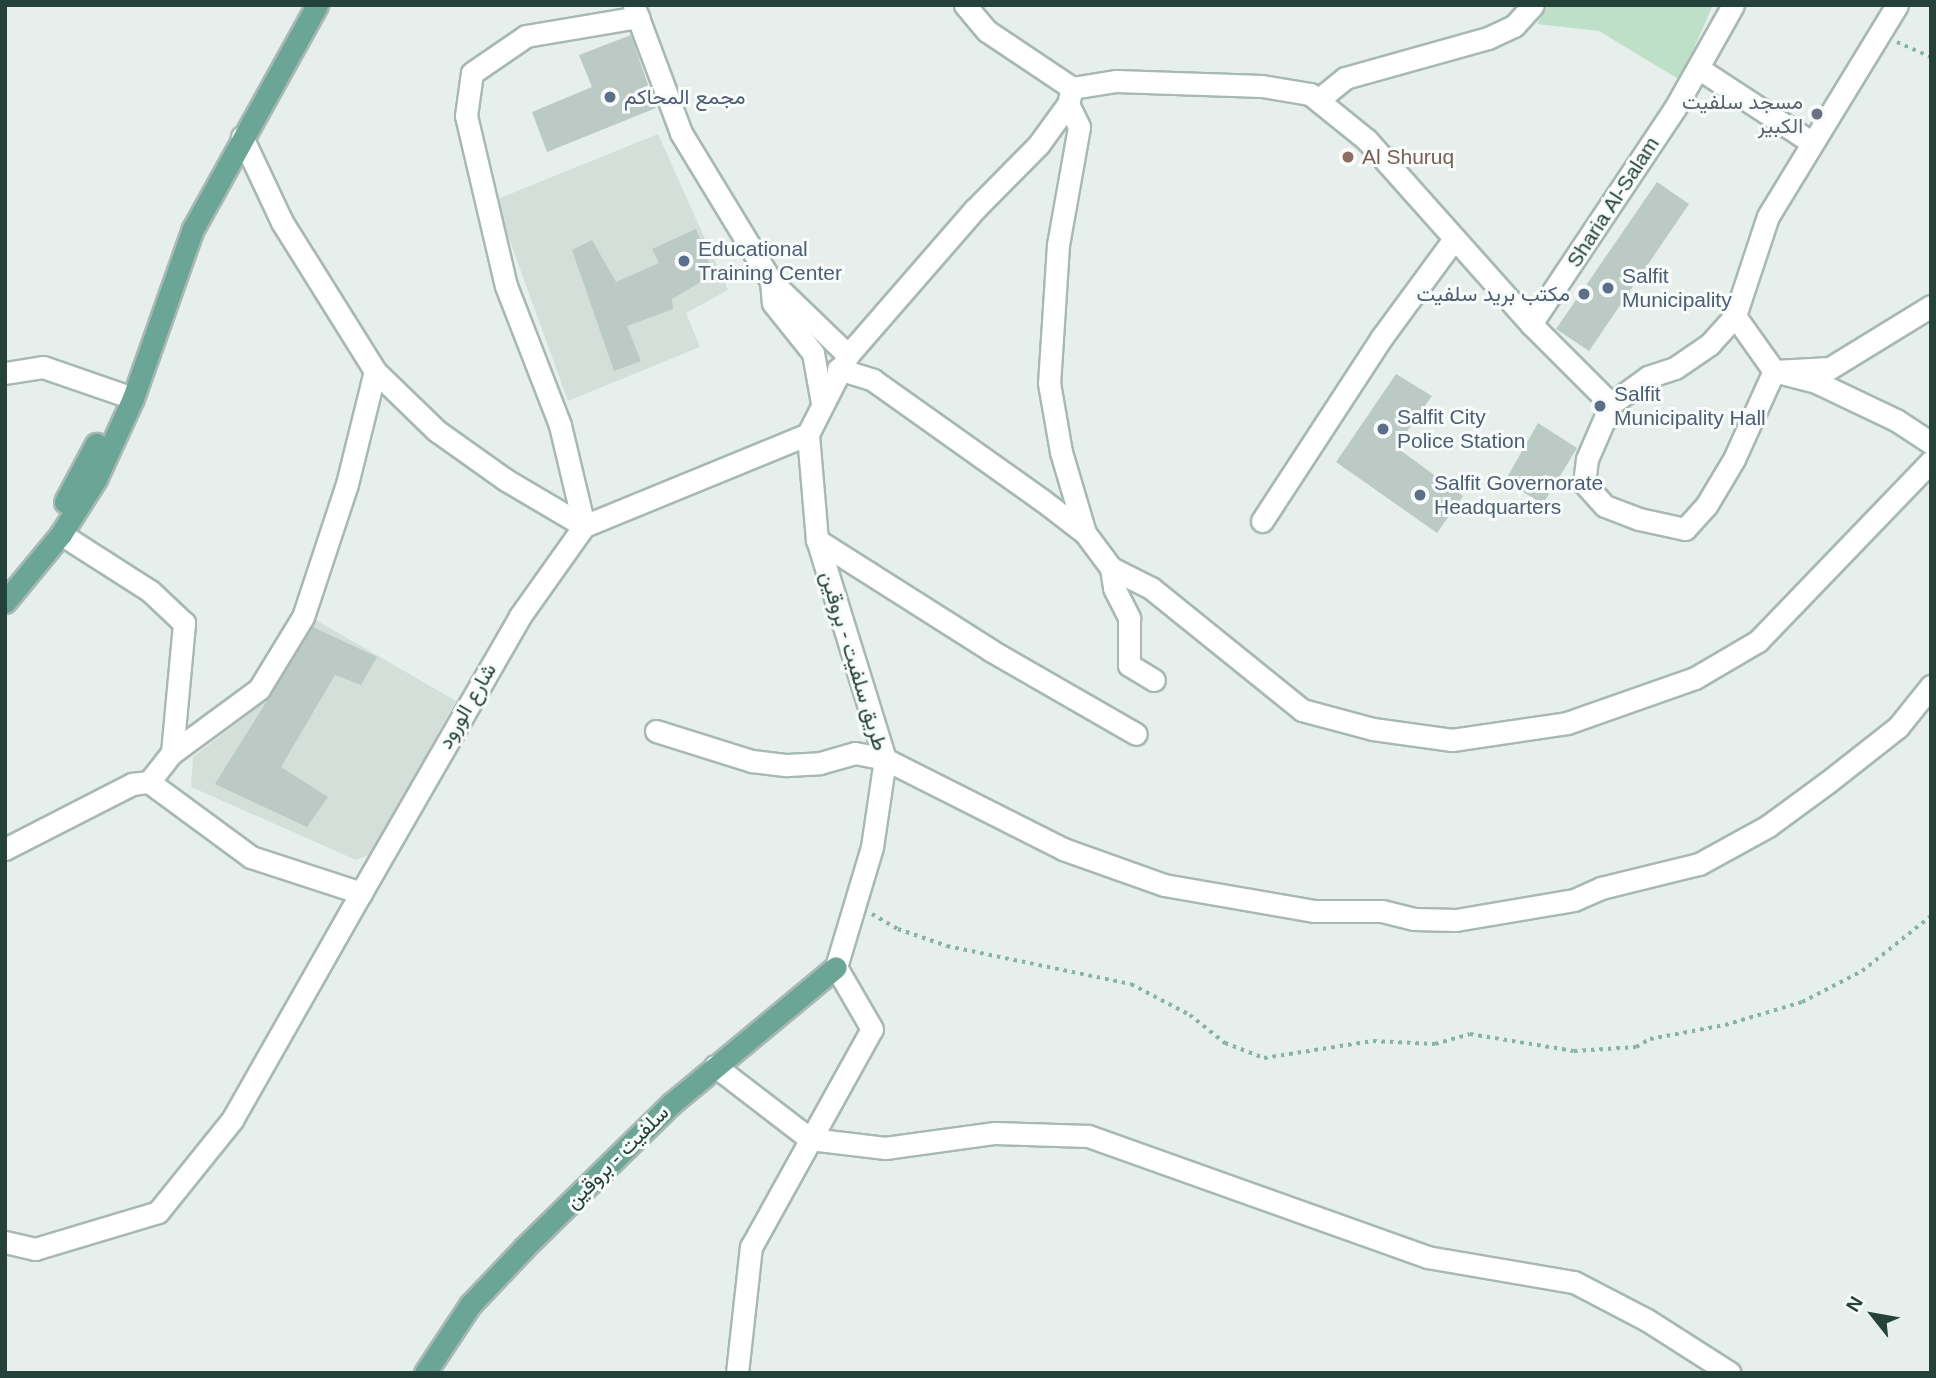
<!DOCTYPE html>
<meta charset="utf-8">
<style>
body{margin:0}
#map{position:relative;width:1936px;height:1378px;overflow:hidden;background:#e6efeb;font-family:Helvetica,Vazirmatn,sans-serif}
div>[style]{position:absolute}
.built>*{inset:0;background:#d4dfda}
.green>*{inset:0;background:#bfe0c8}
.building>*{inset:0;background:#bbcac4}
.path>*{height:3.5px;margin-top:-1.75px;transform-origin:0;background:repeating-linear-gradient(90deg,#86b3a5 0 3.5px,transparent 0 8.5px)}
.roads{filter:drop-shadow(2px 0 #a8b8b2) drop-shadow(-2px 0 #a8b8b2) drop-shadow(0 2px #a8b8b2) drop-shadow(0 -2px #a8b8b2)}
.minor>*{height:21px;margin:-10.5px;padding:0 10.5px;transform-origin:10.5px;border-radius:10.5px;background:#fff}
.major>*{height:21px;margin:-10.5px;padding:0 10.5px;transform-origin:10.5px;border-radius:10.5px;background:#6aa596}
.dots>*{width:19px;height:19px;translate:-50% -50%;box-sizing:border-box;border:4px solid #f7fbf9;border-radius:50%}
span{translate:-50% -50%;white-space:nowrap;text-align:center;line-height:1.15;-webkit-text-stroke:6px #f7fbf9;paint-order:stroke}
.service-label{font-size:21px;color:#4e5e75}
.left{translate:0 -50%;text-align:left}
.right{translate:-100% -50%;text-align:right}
.worship-label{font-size:21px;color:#5b616d}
.education-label{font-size:21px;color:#785e54}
.street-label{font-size:21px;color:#24423a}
.frame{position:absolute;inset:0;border:7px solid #24423a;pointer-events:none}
.north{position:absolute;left:1838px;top:1280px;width:70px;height:70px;-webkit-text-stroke:5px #f7fbf9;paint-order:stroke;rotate:301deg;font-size:19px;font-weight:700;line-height:28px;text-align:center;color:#24423a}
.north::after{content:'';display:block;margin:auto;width:24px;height:32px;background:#24423a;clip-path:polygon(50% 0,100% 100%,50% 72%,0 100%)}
</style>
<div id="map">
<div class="built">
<i style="clip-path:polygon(658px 134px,728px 290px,686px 313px,700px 347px,568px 401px,495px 200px)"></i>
<i style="clip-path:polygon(316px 620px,456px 701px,371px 854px,356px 860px,191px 787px,193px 757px,258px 707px)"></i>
</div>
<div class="green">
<i style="clip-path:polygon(1548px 5px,1713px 5px,1680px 80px,1599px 31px,1537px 24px)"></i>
</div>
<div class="building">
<i style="clip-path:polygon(631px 35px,656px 108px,547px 152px,532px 112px,592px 87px,579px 55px)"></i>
<i style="clip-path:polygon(1657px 182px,1689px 204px,1589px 351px,1556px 329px)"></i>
<i style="clip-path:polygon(696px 229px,714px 274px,672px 299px,673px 309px,627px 326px,641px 361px,614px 371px,572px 250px,592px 240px,616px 282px,659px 263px,652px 249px)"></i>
<i style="clip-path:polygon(1396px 374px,1432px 396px,1396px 447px,1463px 496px,1437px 533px,1336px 462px)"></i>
<i style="clip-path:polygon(1538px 423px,1577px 448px,1543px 504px,1505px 481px)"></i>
<i style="clip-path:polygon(313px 627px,377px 657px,361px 685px,335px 675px,281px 767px,328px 797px,307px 827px,215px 784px)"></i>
</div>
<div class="path">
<i style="left:1897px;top:42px;width:37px;rotate:24deg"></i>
<i style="left:872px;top:914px;width:30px;rotate:30deg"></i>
<i style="left:898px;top:929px;width:52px;rotate:19.1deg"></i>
<i style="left:947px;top:946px;width:188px;rotate:11.7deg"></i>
<i style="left:1131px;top:984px;width:67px;rotate:27.7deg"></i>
<i style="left:1190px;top:1015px;width:45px;rotate:38.7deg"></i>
<i style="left:1225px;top:1043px;width:42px;rotate:21deg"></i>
<i style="left:1264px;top:1058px;width:110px;rotate:-8.9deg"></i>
<i style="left:1373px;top:1041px;width:62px;rotate:2.8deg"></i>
<i style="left:1435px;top:1044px;width:36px;rotate:-16deg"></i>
<i style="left:1470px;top:1034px;width:105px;rotate:9.3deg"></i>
<i style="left:1574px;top:1051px;width:62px;rotate:-3.7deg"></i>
<i style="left:1636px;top:1047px;width:16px;rotate:-30deg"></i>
<i style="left:1650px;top:1039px;width:76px;rotate:-10.6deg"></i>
<i style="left:1725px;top:1025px;width:80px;rotate:-16.6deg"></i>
<i style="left:1802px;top:1002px;width:68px;rotate:-27.3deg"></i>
<i style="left:1862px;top:971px;width:88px;rotate:-38.6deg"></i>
</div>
<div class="roads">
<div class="minor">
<i style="left:965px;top:5px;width:34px;rotate:50deg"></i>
<i style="left:987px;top:31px;width:102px;rotate:33.8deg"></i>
<i style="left:1072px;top:88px;width:45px;rotate:-9deg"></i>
<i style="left:1116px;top:81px;width:146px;rotate:2deg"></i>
<i style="left:1262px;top:86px;width:49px;rotate:9.5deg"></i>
<i style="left:1310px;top:94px;width:73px;rotate:38.9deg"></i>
<i style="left:1367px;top:140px;width:246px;rotate:48.3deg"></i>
<i style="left:1531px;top:324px;width:113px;rotate:45deg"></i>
<i style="left:1897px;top:5px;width:247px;rotate:121.4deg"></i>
<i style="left:1768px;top:216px;width:105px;rotate:108.3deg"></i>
<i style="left:1735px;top:316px;width:38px;rotate:132deg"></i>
<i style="left:1710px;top:344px;width:42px;rotate:145.6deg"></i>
<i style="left:1675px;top:368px;width:28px;rotate:162deg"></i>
<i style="left:1648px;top:377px;width:46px;rotate:143.9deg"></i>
<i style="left:1611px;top:404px;width:60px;rotate:113.6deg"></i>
<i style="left:1587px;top:459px;width:24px;rotate:97deg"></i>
<i style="left:1584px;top:483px;width:31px;rotate:48deg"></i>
<i style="left:1605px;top:506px;width:36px;rotate:21deg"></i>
<i style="left:1639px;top:519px;width:47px;rotate:12.3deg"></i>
<i style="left:1685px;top:529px;width:31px;rotate:-48deg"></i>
<i style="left:1706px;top:506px;width:55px;rotate:-59.2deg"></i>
<i style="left:1734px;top:459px;width:97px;rotate:-65.6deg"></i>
<i style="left:1774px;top:371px;width:56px;rotate:-3.1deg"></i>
<i style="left:1830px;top:368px;width:119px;rotate:-31.5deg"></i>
<i style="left:634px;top:7px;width:134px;rotate:69.5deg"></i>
<i style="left:681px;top:133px;width:173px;rotate:58.7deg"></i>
<i style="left:771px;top:281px;width:107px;rotate:43.9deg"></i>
<i style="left:1698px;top:68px;width:135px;rotate:33.2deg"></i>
<i style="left:1072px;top:88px;width:16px;rotate:104deg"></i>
<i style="left:1068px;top:104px;width:25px;rotate:64deg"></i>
<i style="left:1079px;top:127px;width:120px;rotate:100.1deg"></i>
<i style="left:1058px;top:245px;width:138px;rotate:93.7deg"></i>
<i style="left:1049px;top:383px;width:70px;rotate:80.1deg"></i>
<i style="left:1061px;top:452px;width:84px;rotate:73.5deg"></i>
<i style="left:1318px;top:100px;width:35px;rotate:-39deg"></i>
<i style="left:1345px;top:78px;width:148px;rotate:-15.6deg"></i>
<i style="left:1488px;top:38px;width:29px;rotate:-25deg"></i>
<i style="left:1514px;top:26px;width:28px;rotate:-48deg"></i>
<i style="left:242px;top:137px;width:94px;rotate:64.8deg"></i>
<i style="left:282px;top:222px;width:176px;rotate:58deg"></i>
<i style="left:375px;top:371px;width:86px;rotate:44.1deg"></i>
<i style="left:437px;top:431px;width:85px;rotate:35.4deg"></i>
<i style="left:506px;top:480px;width:91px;rotate:30.5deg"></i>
<i style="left:771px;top:281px;width:22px;rotate:85deg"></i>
<i style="left:773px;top:303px;width:64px;rotate:51.3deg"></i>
<i style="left:813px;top:353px;width:51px;rotate:79.8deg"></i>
<i style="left:1735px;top:316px;width:67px;rotate:54.7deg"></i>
<i style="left:1774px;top:371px;width:43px;rotate:14.7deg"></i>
<i style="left:1816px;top:382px;width:89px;rotate:25.4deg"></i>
<i style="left:1896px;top:420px;width:42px;rotate:33.3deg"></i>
<i style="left:1531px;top:324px;width:260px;rotate:-56.3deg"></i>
<i style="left:1675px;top:108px;width:118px;rotate:-60.6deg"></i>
<i style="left:838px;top:369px;width:37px;rotate:17deg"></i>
<i style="left:873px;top:380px;width:207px;rotate:35.4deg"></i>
<i style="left:1042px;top:500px;width:54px;rotate:37.5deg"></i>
<i style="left:1085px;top:533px;width:44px;rotate:53.4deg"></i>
<i style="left:1111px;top:568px;width:45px;rotate:26.6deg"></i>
<i style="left:1151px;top:588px;width:194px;rotate:38.9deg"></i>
<i style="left:1302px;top:710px;width:73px;rotate:15deg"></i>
<i style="left:1373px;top:729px;width:80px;rotate:7.9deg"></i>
<i style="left:1452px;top:740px;width:116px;rotate:-8.4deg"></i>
<i style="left:1567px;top:723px;width:136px;rotate:-19.4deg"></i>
<i style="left:1695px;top:678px;width:73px;rotate:-30.4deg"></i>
<i style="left:1758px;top:641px;width:250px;rotate:-46.1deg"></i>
<i style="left:5px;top:373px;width:38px;rotate:-9deg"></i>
<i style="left:43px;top:367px;width:83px;rotate:19.1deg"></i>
<i style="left:808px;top:434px;width:89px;rotate:-63.1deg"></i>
<i style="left:848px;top:355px;width:192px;rotate:-49deg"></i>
<i style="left:974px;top:210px;width:93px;rotate:-45.4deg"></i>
<i style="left:1039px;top:144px;width:49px;rotate:-54.1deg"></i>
<i style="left:1262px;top:521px;width:220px;rotate:-56.9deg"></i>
<i style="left:1382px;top:337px;width:122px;rotate:-53.7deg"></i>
<i style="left:584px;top:526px;width:104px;rotate:-103.4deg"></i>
<i style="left:560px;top:425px;width:149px;rotate:-111.2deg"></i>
<i style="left:506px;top:286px;width:175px;rotate:-103.2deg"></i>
<i style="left:466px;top:116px;width:43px;rotate:-82.1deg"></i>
<i style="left:472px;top:73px;width:65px;rotate:-34.4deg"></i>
<i style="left:526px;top:36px;width:114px;rotate:-9.6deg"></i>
<i style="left:817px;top:540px;width:205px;rotate:32.4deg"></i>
<i style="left:990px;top:650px;width:168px;rotate:29.9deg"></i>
<i style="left:1111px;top:568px;width:20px;rotate:81deg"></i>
<i style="left:1114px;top:588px;width:34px;rotate:63deg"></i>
<i style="left:1129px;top:618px;width:47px;rotate:90deg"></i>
<i style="left:1129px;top:665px;width:29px;rotate:31deg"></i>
<i style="left:656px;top:731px;width:101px;rotate:17.4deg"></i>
<i style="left:752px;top:761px;width:35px;rotate:7deg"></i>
<i style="left:787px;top:765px;width:33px;rotate:-3deg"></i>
<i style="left:820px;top:763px;width:36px;rotate:-16deg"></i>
<i style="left:855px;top:753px;width:31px;rotate:11deg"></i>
<i style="left:885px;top:759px;width:199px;rotate:26.8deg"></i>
<i style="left:1063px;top:849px;width:107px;rotate:19.6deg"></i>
<i style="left:1164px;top:885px;width:153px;rotate:9.8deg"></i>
<i style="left:1315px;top:911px;width:67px"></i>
<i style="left:1382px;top:911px;width:33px;rotate:14deg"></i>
<i style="left:1414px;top:919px;width:42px;rotate:1.4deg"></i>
<i style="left:1456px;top:920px;width:120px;rotate:-9.6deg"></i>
<i style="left:1574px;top:900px;width:30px;rotate:-24deg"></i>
<i style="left:1601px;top:888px;width:101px;rotate:-13.8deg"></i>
<i style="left:1699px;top:864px;width:79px;rotate:-28.8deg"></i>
<i style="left:1768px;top:826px;width:74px;rotate:-36.3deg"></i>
<i style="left:1828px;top:782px;width:89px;rotate:-38.2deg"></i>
<i style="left:1898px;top:727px;width:53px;rotate:-51.2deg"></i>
<i style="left:172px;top:753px;width:108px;rotate:-36.3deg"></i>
<i style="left:259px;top:689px;width:84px;rotate:-58.6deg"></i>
<i style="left:303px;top:617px;width:140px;rotate:-71.7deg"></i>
<i style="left:347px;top:484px;width:116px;rotate:-76.1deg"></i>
<i style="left:149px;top:782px;width:127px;rotate:36.3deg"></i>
<i style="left:251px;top:857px;width:116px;rotate:18.1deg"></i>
<i style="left:361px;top:893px;width:319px;rotate:-60.1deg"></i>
<i style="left:520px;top:616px;width:110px;rotate:-54.6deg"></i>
<i style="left:584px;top:526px;width:242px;rotate:-22.3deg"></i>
<i style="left:5px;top:849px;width:143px;rotate:-27.1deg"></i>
<i style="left:132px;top:784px;width:17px;rotate:-7deg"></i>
<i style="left:149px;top:782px;width:37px;rotate:-52deg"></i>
<i style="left:172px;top:753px;width:131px;rotate:-84.7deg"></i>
<i style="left:184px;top:623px;width:47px;rotate:-136.7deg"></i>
<i style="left:150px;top:591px;width:106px;rotate:-147.4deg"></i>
<i style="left:715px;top:1066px;width:120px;rotate:37.5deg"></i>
<i style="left:810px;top:1139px;width:76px;rotate:6.8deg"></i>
<i style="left:885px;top:1148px;width:111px;rotate:-7.8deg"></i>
<i style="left:995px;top:1133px;width:93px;rotate:1.8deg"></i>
<i style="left:1088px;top:1136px;width:360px;rotate:19.6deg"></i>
<i style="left:1427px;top:1257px;width:149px;rotate:9.7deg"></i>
<i style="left:1574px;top:1282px;width:82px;rotate:27.5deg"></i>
<i style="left:1647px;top:1320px;width:98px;rotate:32.6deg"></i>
<i style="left:5px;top:1242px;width:31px;rotate:13deg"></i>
<i style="left:35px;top:1249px;width:128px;rotate:-16.7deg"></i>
<i style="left:158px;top:1212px;width:118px;rotate:-51.2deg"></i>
<i style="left:232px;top:1120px;width:261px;rotate:-60.4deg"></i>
<i style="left:737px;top:1373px;width:127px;rotate:-83.7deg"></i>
<i style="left:751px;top:1247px;width:249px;rotate:-61deg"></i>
<i style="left:872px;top:1029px;width:72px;rotate:-120.1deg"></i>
<i style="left:836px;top:967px;width:125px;rotate:-73.3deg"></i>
<i style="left:872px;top:847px;width:89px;rotate:-81.6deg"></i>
<i style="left:885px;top:759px;width:229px;rotate:-107.2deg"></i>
<i style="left:817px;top:540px;width:106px;rotate:-94.9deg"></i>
</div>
<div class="major">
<i style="left:65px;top:502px;width:66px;rotate:-61.9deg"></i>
<i style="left:5px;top:602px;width:88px;rotate:-50.5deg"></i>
<i style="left:61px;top:534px;width:65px;rotate:-57.5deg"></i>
<i style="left:96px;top:479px;width:89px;rotate:-65.4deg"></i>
<i style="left:133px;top:398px;width:179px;rotate:-70.5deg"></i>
<i style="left:193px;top:229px;width:256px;rotate:-61deg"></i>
<i style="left:425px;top:1373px;width:82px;rotate:-56.5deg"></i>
<i style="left:470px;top:1305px;width:79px;rotate:-46.5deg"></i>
<i style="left:524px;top:1248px;width:206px;rotate:-44.4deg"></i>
<i style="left:671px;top:1104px;width:214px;rotate:-39.7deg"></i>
</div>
</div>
<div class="dots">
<i style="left:610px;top:97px;background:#5c6f8a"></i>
<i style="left:1817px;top:114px;background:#6b7280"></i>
<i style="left:1348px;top:157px;background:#8d6e63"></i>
<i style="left:684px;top:261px;background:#5c6f8a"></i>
<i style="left:1608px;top:288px;background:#5c6f8a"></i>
<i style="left:1584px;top:294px;background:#5c6f8a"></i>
<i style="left:1600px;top:406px;background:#5c6f8a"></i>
<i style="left:1383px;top:429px;background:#5c6f8a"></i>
<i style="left:1420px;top:495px;background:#5c6f8a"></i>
</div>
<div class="service-label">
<span class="left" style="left:624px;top:97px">مجمع المحاكم</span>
<span class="left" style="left:698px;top:261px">Educational<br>Training Center</span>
<span class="left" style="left:1622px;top:288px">Salfit<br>Municipality</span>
<span class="right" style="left:1570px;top:294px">مكتب بريد سلفيت</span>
<span class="left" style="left:1614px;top:406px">Salfit<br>Municipality Hall</span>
<span class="left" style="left:1397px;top:429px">Salfit City<br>Police Station</span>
<span class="left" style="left:1434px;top:495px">Salfit Governorate<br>Headquarters</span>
</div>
<div class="worship-label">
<span class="right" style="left:1803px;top:114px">مسجد سلفيت<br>الكبير</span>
</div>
<div class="education-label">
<span class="left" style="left:1362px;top:157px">Al Shuruq</span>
</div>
<div class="street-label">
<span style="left:1613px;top:202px;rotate:-57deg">Sharia Al-Salam</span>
<span style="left:854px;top:661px;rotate:73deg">طريق سلفيت - بروقين</span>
<span style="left:467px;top:706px;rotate:-60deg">شارع الورود</span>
<span style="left:617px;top:1157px;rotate:-45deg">سلفيت - بروقين</span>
</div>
<div class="frame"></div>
<div class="north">N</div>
</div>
